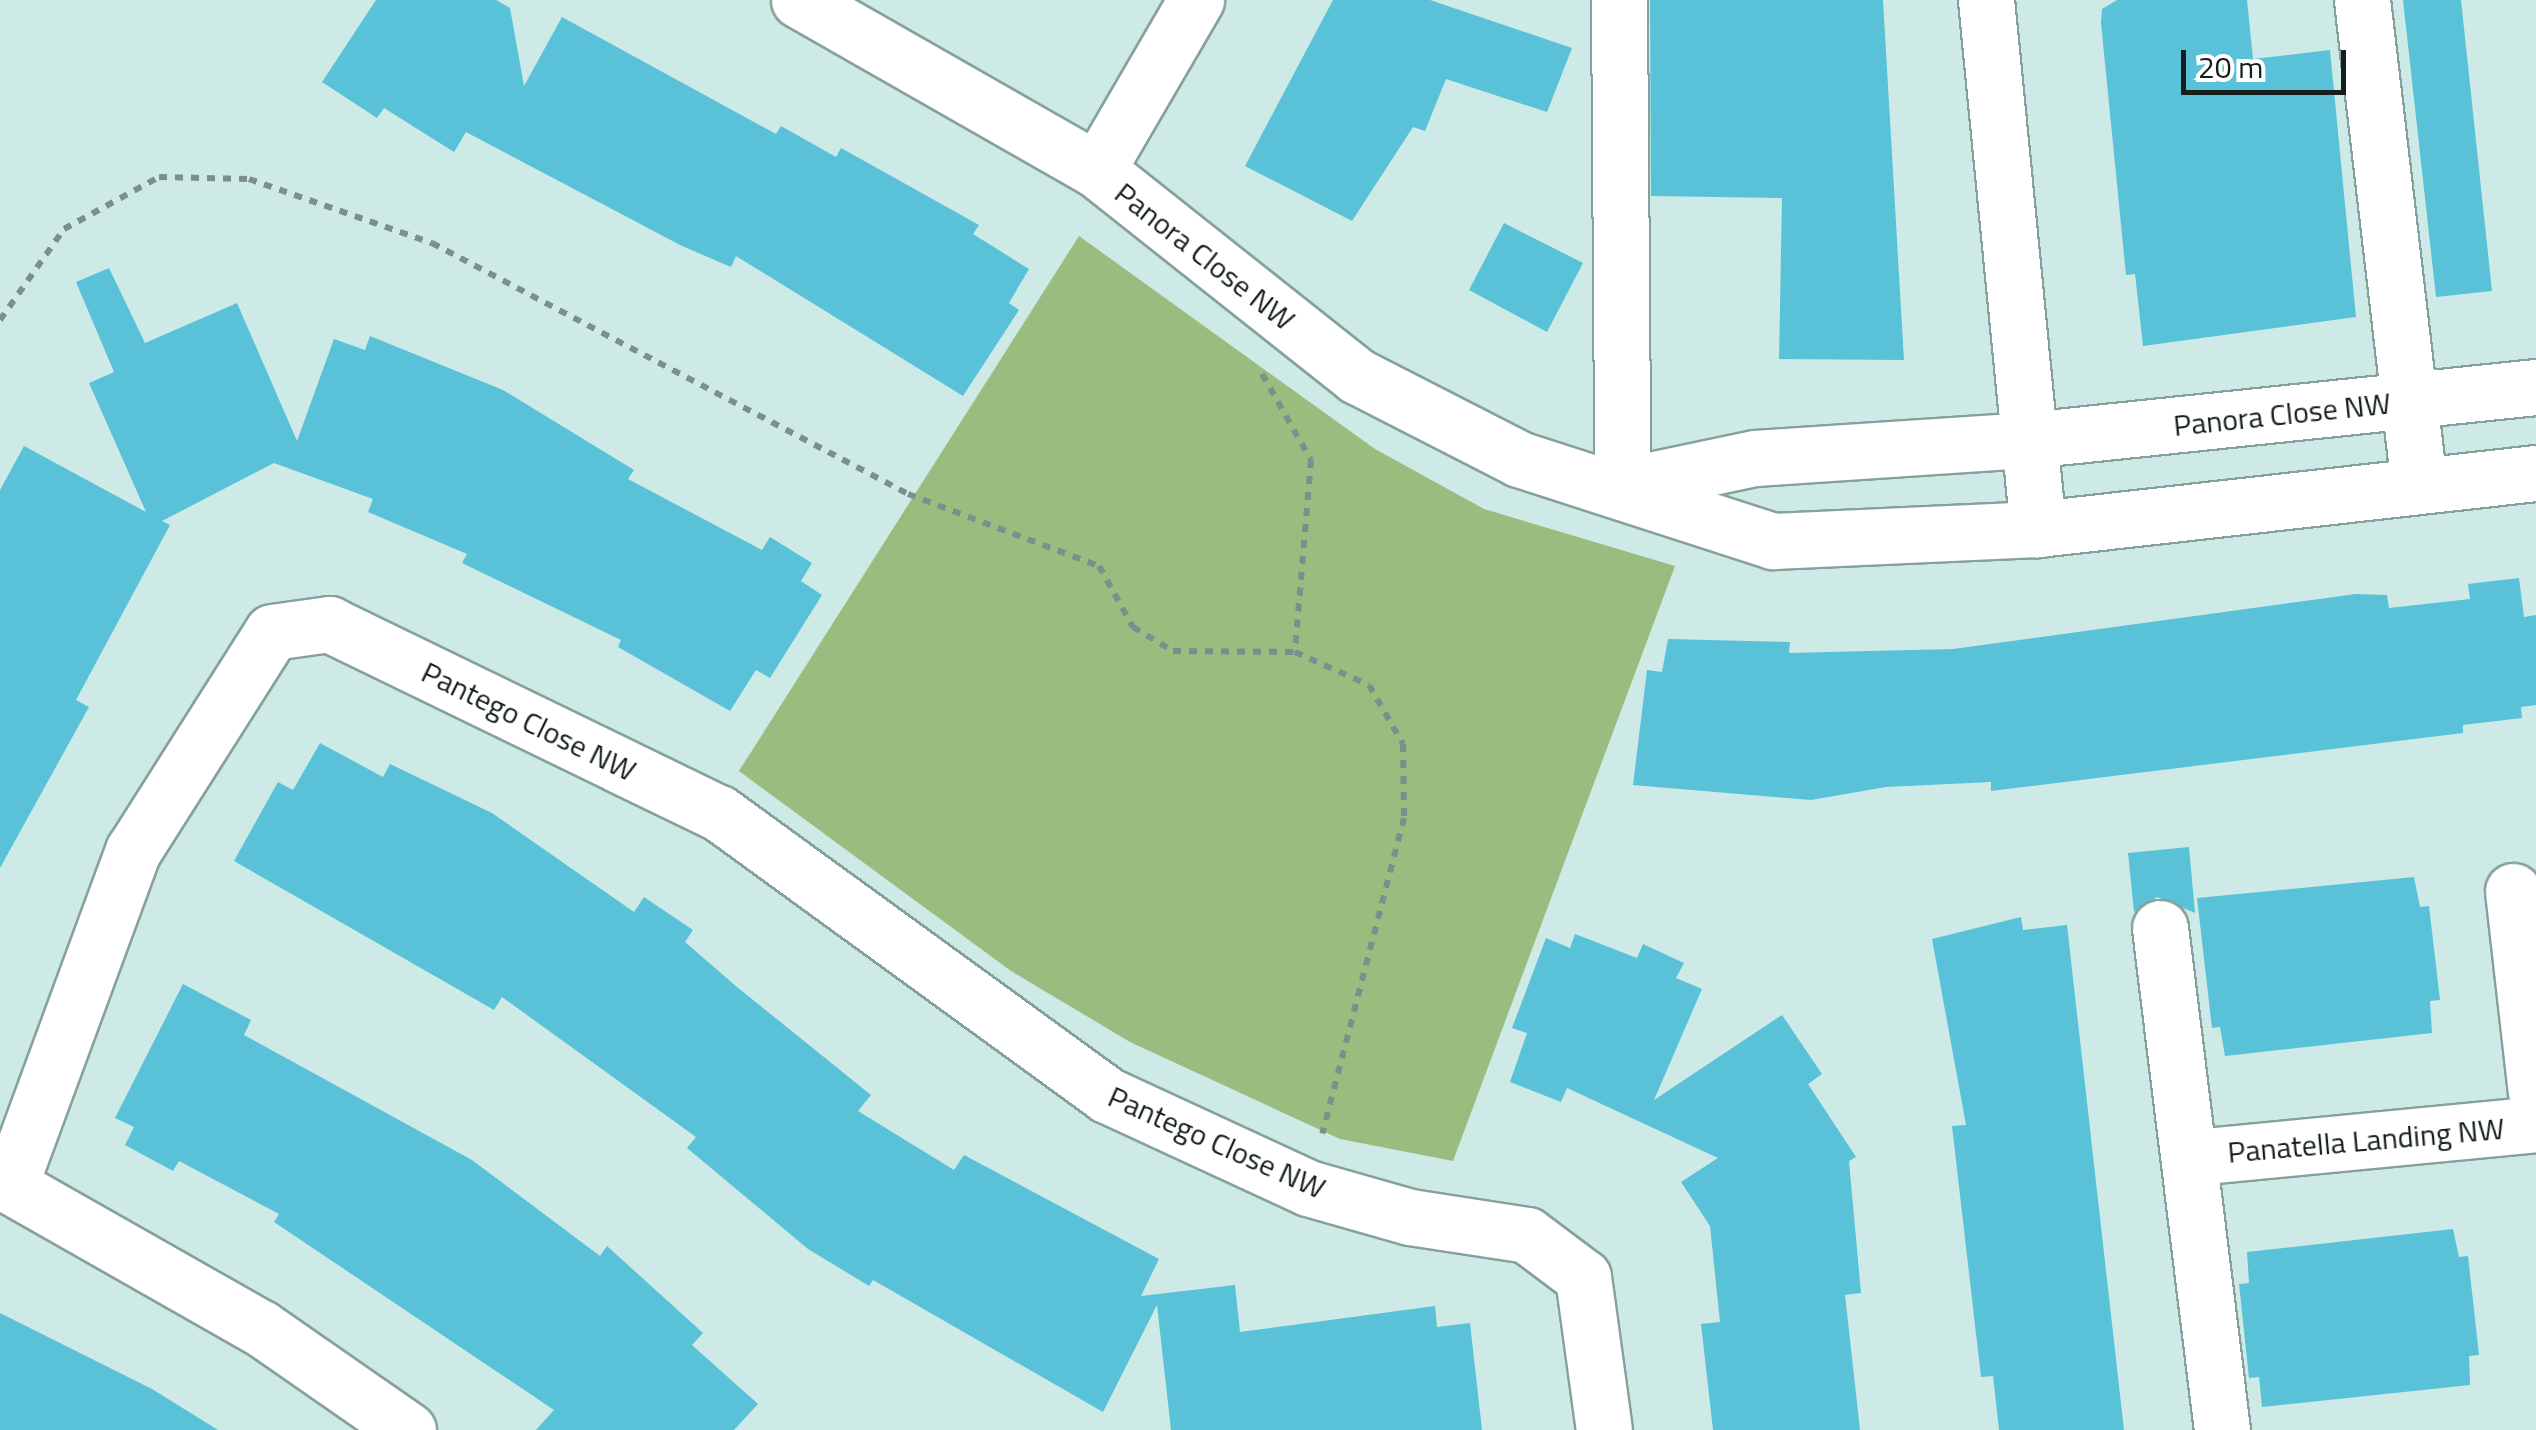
<!DOCTYPE html>
<style>
body{margin:0}
#map{position:relative;width:2536px;height:1430px;overflow:hidden;background:#cdeae6;font-family:"Titillium Web",sans-serif}
div>[style]{position:absolute}
.green>*{inset:0;background:#98bd7e}
.building>*{inset:0;background:#59c2d8}
.path>*{height:6px;margin-top:-3px;transform-origin:0;background:repeating-linear-gradient(90deg,#7b8f8d 0 8px,transparent 0 16px)}
.roads{filter:drop-shadow(2px 0 #86a19d) drop-shadow(-2px 0 #86a19d) drop-shadow(0 2px #86a19d) drop-shadow(0 -2px #86a19d)}
.minor>*{height:55px;margin:-27.5px;padding:0 27.5px;transform-origin:27.5px;border-radius:27.5px;background:#fff}
span{translate:-50% -50%;white-space:nowrap;text-align:center;line-height:1.15;-webkit-text-stroke:10px #fff;paint-order:stroke}
.street-label{font-size:30px;color:#141e1d}
.scale{position:absolute;left:2181px;top:50px;width:165px;height:45px;box-sizing:border-box;border:5px solid #141e1d;border-top:0;padding-left:12px;font-size:30px;line-height:35px;white-space:nowrap;color:#141e1d;-webkit-text-stroke:8px #fff;paint-order:stroke}
</style>
<div id="map">
<div class="green">
<i style="clip-path:polygon(1079px 236px,1375px 449px,1484px 509px,1675px 566px,1453px 1161px,1340px 1139px,1130px 1042px,1011px 971px,739px 771px)"></i>
</div>
<div class="building">
<i style="clip-path:polygon(376px 0,496px 0,510px 8px,524px 86px,562px 17px,776px 134px,781px 126px,836px 157px,841px 148px,979px 225px,973px 234px,1029px 269px,1009px 303px,1019px 310px,963px 396px,736px 256px,731px 267px,682px 246px,466px 132px,454px 152px,384px 108px,377px 118px,322px 82px)"></i>
<i style="clip-path:polygon(1333px 0,1430px 0,1572px 48px,1547px 112px,1446px 79px,1425px 131px,1413px 127px,1352px 221px,1245px 166px)"></i>
<i style="clip-path:polygon(1650px 0,1883px 0,1904px 360px,1779px 359px,1782px 198px,1651px 196px)"></i>
<i style="clip-path:polygon(2117px 0,2247px 0,2253px 59px,2330px 50px,2356px 317px,2143px 346px,2135px 274px,2126px 275px,2101px 23px,2102px 9px)"></i>
<i style="clip-path:polygon(2403px 0,2461px 0,2492px 291px,2436px 297px)"></i>
<i style="clip-path:polygon(1504px 223px,1583px 263px,1547px 332px,1469px 290px)"></i>
<i style="clip-path:polygon(109px 268px,145px 343px,237px 303px,297px 441px,334px 339px,365px 350px,370px 336px,503px 390px,634px 470px,628px 479px,762px 550px,770px 537px,812px 563px,801px 581px,822px 595px,770px 678px,756px 670px,730px 711px,618px 647px,621px 640px,462px 563px,467px 554px,368px 512px,373px 499px,274px 463px,162px 521px,170px 525px,76px 700px,89px 707px,0 868px,0 490px,24px 446px,146px 512px,89px 383px,114px 372px,76px 282px)"></i>
<i style="clip-path:polygon(2519px 578px,2524px 617px,2536px 615px,2536px 705px,2521px 707px,2522px 718px,2463px 725px,2463px 733px,1991px 791px,1991px 782px,1886px 787px,1811px 800px,1633px 785px,1647px 670px,1662px 672px,1668px 639px,1790px 642px,1789px 653px,1953px 649px,2356px 594px,2387px 595px,2389px 608px,2470px 599px,2468px 584px)"></i>
<i style="clip-path:polygon(320px 743px,383px 777px,390px 764px,492px 813px,634px 912px,644px 897px,693px 930px,685px 942px,737px 987px,871px 1095px,858px 1111px,954px 1170px,964px 1155px,1159px 1259px,1141px 1296px,1235px 1285px,1240px 1332px,1435px 1306px,1437px 1327px,1470px 1323px,1482px 1430px,1171px 1430px,1157px 1305px,1103px 1412px,873px 1280px,869px 1286px,808px 1249px,687px 1148px,696px 1137px,502px 997px,494px 1010px,234px 861px,278px 782px,293px 790px)"></i>
<i style="clip-path:polygon(2189px 847px,2195px 913px,2157px 897px,2134px 912px,2128px 853px)"></i>
<i style="clip-path:polygon(2414px 877px,2420px 907px,2429px 906px,2440px 1000px,2430px 1001px,2432px 1033px,2225px 1056px,2220px 1027px,2212px 1028px,2197px 898px)"></i>
<i style="clip-path:polygon(2021px 917px,2023px 930px,2067px 925px,2124px 1430px,1999px 1430px,1993px 1376px,1981px 1377px,1952px 1126px,1966px 1125px,1932px 939px)"></i>
<i style="clip-path:polygon(1575px 934px,1637px 958px,1643px 944px,1684px 963px,1676px 978px,1702px 989px,1654px 1100px,1782px 1015px,1822px 1074px,1808px 1084px,1856px 1157px,1849px 1161px,1861px 1293px,1845px 1295px,1860px 1430px,1713px 1430px,1701px 1324px,1720px 1322px,1710px 1226px,1681px 1182px,1718px 1158px,1567px 1088px,1561px 1102px,1510px 1082px,1527px 1033px,1512px 1028px,1546px 938px,1570px 948px)"></i>
<i style="clip-path:polygon(183px 984px,251px 1020px,244px 1035px,472px 1160px,600px 1256px,607px 1246px,703px 1333px,692px 1345px,758px 1404px,734px 1430px,536px 1430px,554px 1410px,274px 1222px,279px 1214px,179px 1161px,173px 1171px,125px 1145px,134px 1127px,115px 1118px)"></i>
<i style="clip-path:polygon(2453px 1229px,2459px 1257px,2468px 1256px,2479px 1355px,2469px 1356px,2470px 1385px,2262px 1407px,2259px 1377px,2249px 1378px,2239px 1284px,2249px 1283px,2247px 1252px)"></i>
<i style="clip-path:polygon(0 1313px,152px 1389px,218px 1430px,0 1430px)"></i>
</div>
<div class="path">
<i style="left:0;top:320px;width:111px;rotate:-54.9deg"></i>
<i style="left:64px;top:229px;width:108px;rotate:-28.7deg"></i>
<i style="left:159px;top:177px;width:90px;rotate:1.3deg"></i>
<i style="left:249px;top:179px;width:194px;rotate:19.3deg"></i>
<i style="left:432px;top:243px;width:538px;rotate:27.8deg"></i>
<i style="left:908px;top:494px;width:204px;rotate:20.7deg"></i>
<i style="left:1099px;top:566px;width:70px;rotate:60.9deg"></i>
<i style="left:1133px;top:627px;width:47px;rotate:31deg"></i>
<i style="left:1173px;top:651px;width:122px;rotate:0.5deg"></i>
<i style="left:1295px;top:652px;width:81px;rotate:24deg"></i>
<i style="left:1369px;top:685px;width:68px;rotate:60deg"></i>
<i style="left:1403px;top:744px;width:74px;rotate:89.2deg"></i>
<i style="left:1404px;top:818px;width:326px;rotate:104.5deg"></i>
<i style="left:1262px;top:374px;width:99px;rotate:60.3deg"></i>
<i style="left:1311px;top:460px;width:193px;rotate:94.8deg"></i>
</div>
<div class="roads">
<div class="minor">
<i style="left:799px;top:0;width:343px;rotate:29.7deg"></i>
<i style="left:1097px;top:170px;width:332px;rotate:38.4deg"></i>
<i style="left:1357px;top:376px;width:182px;rotate:27.1deg"></i>
<i style="left:1519px;top:459px;width:267px;rotate:17.9deg"></i>
<i style="left:1773px;top:541px;width:265px;rotate:-2.6deg"></i>
<i style="left:2038px;top:529px;width:501px;rotate:-6.42deg"></i>
<i style="left:1619px;top:0;width:486px;rotate:89.6deg"></i>
<i style="left:1986px;top:0;width:532px;rotate:84.39deg"></i>
<i style="left:2362px;top:0;width:489px;rotate:83.3deg"></i>
<i style="left:1097px;top:170px;width:197px;rotate:-59.8deg"></i>
<i style="left:1622px;top:486px;width:136px;rotate:-11.9deg"></i>
<i style="left:1755px;top:458px;width:274px;rotate:-3.8deg"></i>
<i style="left:2028px;top:440px;width:511px;rotate:-5.96deg"></i>
<i style="left:2513px;top:891px;width:202px;rotate:83.5deg"></i>
<i style="left:2160px;top:928px;width:506px;rotate:82.96deg"></i>
<i style="left:2195px;top:1157px;width:343px;rotate:-5.5deg"></i>
<i style="left:0;top:1180px;width:300px;rotate:29.6deg"></i>
<i style="left:261px;top:1328px;width:179px;rotate:34.8deg"></i>
<i style="left:11px;top:1182px;width:353px;rotate:-69.8deg"></i>
<i style="left:133px;top:851px;width:259px;rotate:-57.6deg"></i>
<i style="left:272px;top:632px;width:58px;rotate:-8deg"></i>
<i style="left:329px;top:624px;width:433px;rotate:25.9deg"></i>
<i style="left:719px;top:813px;width:480px;rotate:36deg"></i>
<i style="left:1107px;top:1095px;width:221px;rotate:24.8deg"></i>
<i style="left:1308px;top:1188px;width:106px;rotate:15.9deg"></i>
<i style="left:1410px;top:1217px;width:118px;rotate:8.7deg"></i>
<i style="left:1527px;top:1235px;width:70px;rotate:36.9deg"></i>
<i style="left:1583px;top:1277px;width:154px;rotate:82.2deg"></i>
</div>
</div>
<div class="street-label">
<span style="left:1205px;top:256px;rotate:38deg">Panora Close NW</span>
<span style="left:2282px;top:414px;rotate:-6deg">Panora Close NW</span>
<span style="left:529px;top:721px;rotate:26deg">Pantego Close NW</span>
<span style="left:2366px;top:1140px;rotate:-5deg">Panatella Landing NW</span>
<span style="left:1217px;top:1142px;rotate:24deg">Pantego Close NW</span>
</div>
<div class="scale">20 m</div>
</div>
